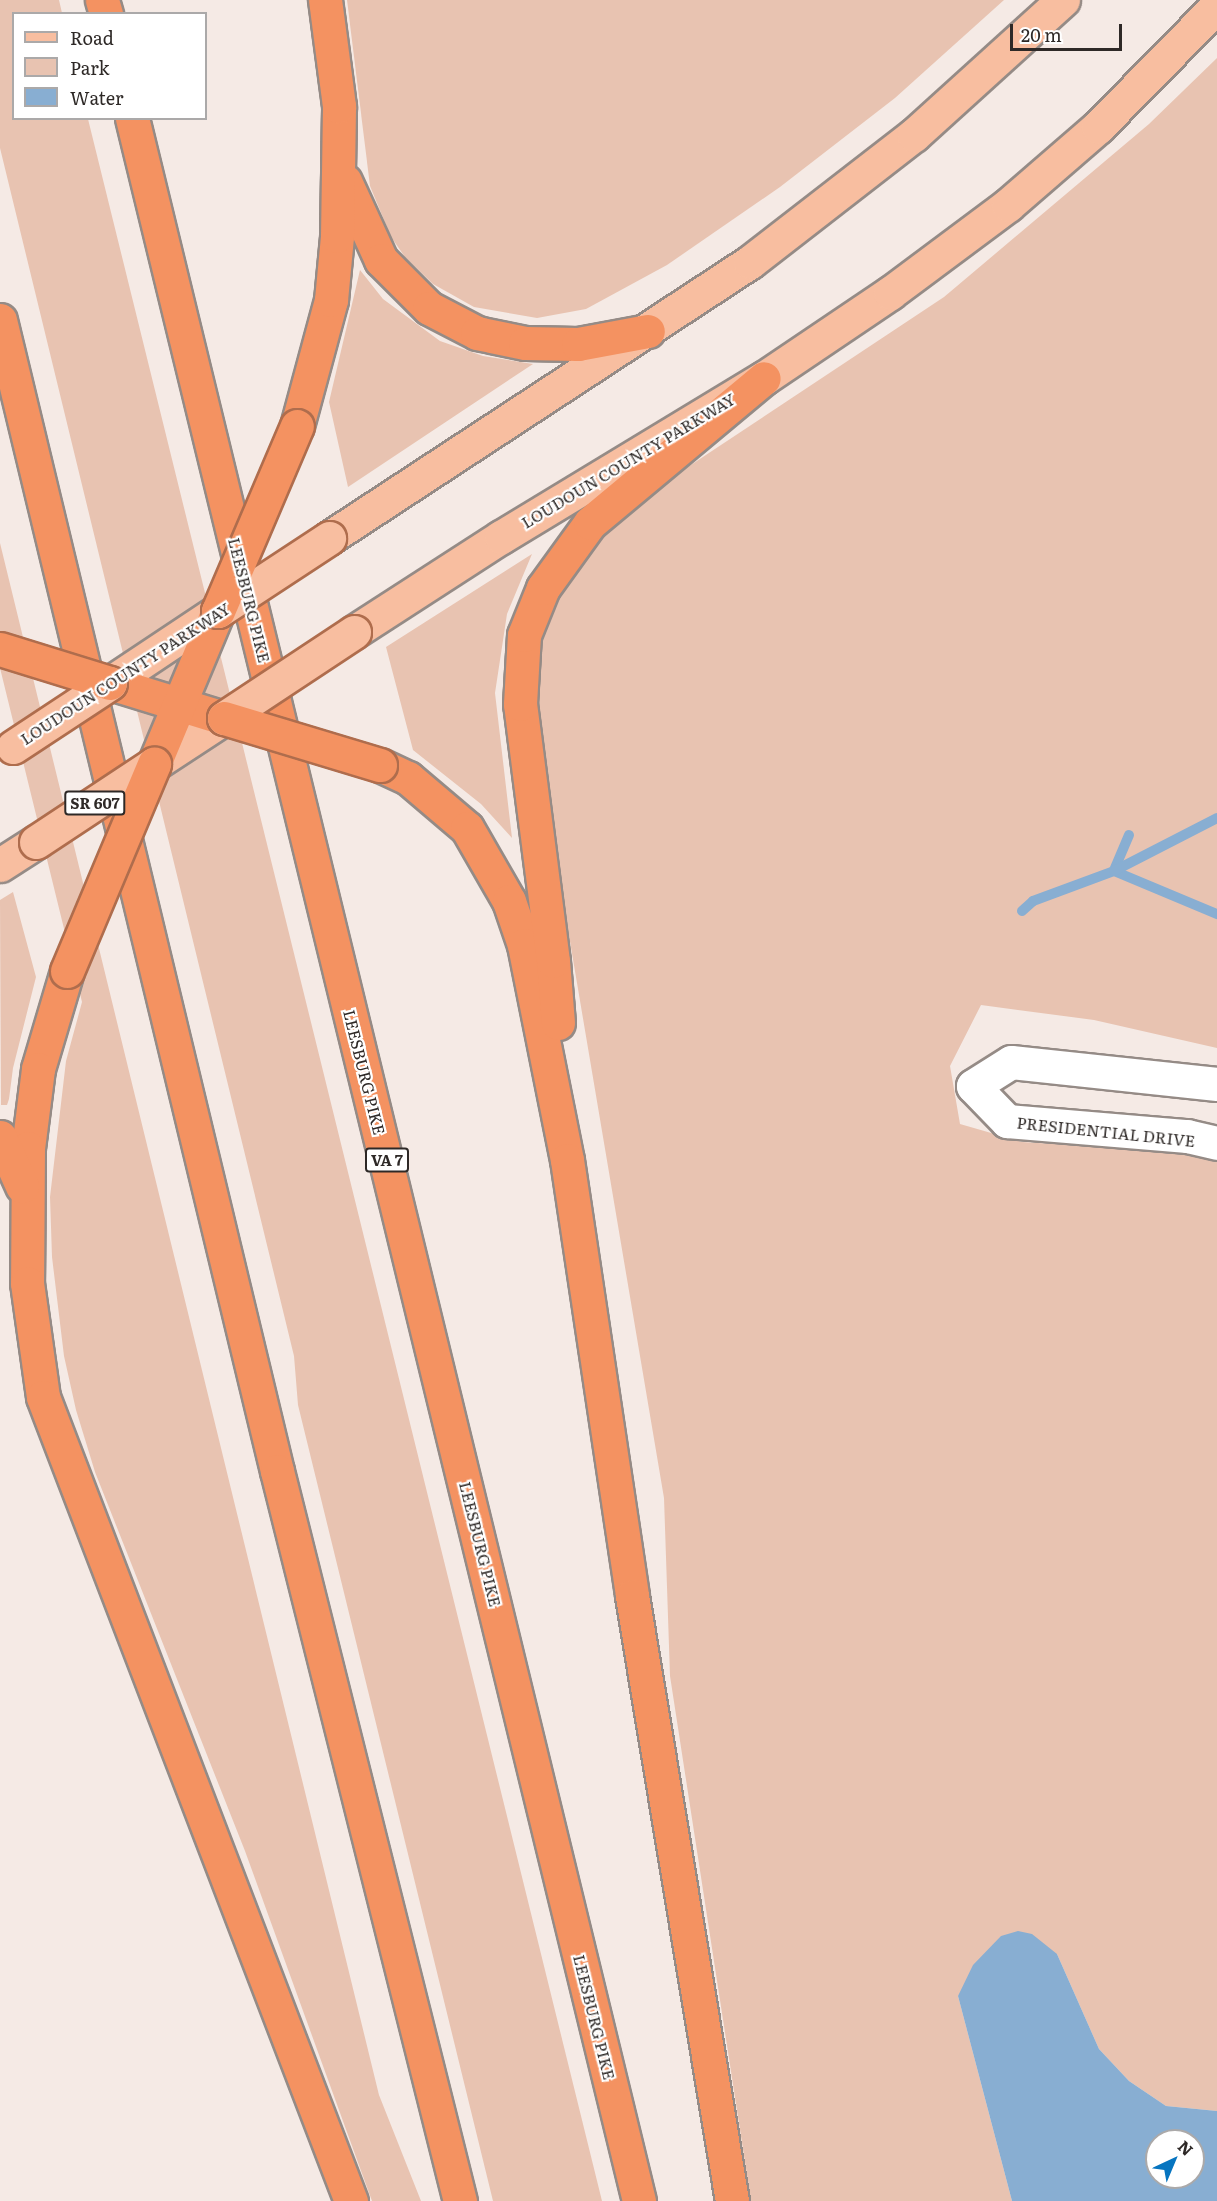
<!DOCTYPE html>
<style>
body{margin:0}
#map{position:relative;width:1217px;height:2201px;overflow:hidden;background:#f5eae5;font-family:Literata,serif}
div>[style]{position:absolute}
.green>*{inset:0;background:#e8c3b1}
.water>*{inset:0;background:#88aed2}
.stream>*{height:10px;margin:-5px;padding:0 5px;transform-origin:5px;border-radius:5px;background:#88aed2}
.roads{filter:drop-shadow(2px 0 #958b86) drop-shadow(-2px 0 #958b86) drop-shadow(0 2px #958b86) drop-shadow(0 -2px #958b86)}
.minor>*{height:33px;margin:-16.5px;padding:0 16.5px;transform-origin:16.5px;border-radius:16.5px;background:#fff}
.major>*{height:33px;margin:-16.5px;padding:0 16.5px;transform-origin:16.5px;border-radius:16.5px;background:#f8bea0}
.highway>*{height:33px;margin:-16.5px;padding:0 16.5px;transform-origin:16.5px;border-radius:16.5px;background:#f49261}
.bridges{filter:drop-shadow(2px 0 #af6d4d) drop-shadow(-2px 0 #af6d4d) drop-shadow(0 2px #af6d4d) drop-shadow(0 -2px #af6d4d)}
.major-bridge>*{height:33px;margin:-16.5px;padding:0 16.5px;transform-origin:16.5px;border-radius:16.5px;background:#f8bea0}
.highway-bridge>*{height:33px;margin:-16.5px;padding:0 16.5px;transform-origin:16.5px;border-radius:16.5px;background:#f49261}
span{translate:-50% -50%;white-space:nowrap;text-align:center;line-height:1.15;-webkit-text-stroke:4.5px #fff;paint-order:stroke}
.shield-label span{padding:2px 4px;background:#fff;border:2px solid;border-radius:4px;-webkit-text-stroke-width:0}
.shield-label{font-size:15px;color:#2e2927;font-weight:700}
.street-label{font-size:16px;color:#2e2927}
.legend{position:absolute;left:12px;top:12px;width:195px;height:108px;box-sizing:border-box;background:#fff;border:2px solid #aba9a9;margin:0;padding:8px 10px;list-style:none;font-size:18px;color:#2e2927}
.legend li{display:flex;align-items:center;gap:12px;height:30px}
.legend b{width:30px;border:2px solid #aba9a9}
.north{position:absolute;left:1145px;top:2129px;width:60px;height:60px;box-sizing:border-box;background:#fff;border:2px solid #aba9a9;border-radius:50%;rotate:44deg;font-size:16px;font-weight:700;line-height:24px;text-align:center;color:#2e2927}
.north::after{content:'';display:block;margin:auto;width:21px;height:27px;background:#0775c0;clip-path:polygon(50% 0,100% 100%,50% 72%,0 100%)}
.scale{position:absolute;left:1010px;top:24px;width:112px;height:27px;box-sizing:border-box;border:3px solid #2e2927;border-top:0;padding-left:8px;font-size:18px;line-height:21px;white-space:nowrap;color:#2e2927;-webkit-text-stroke:4px #fff;paint-order:stroke}
</style>
<div id="map">
<div class="green">
<i style="clip-path:polygon(0 0,59px 0,62px 13px,14px 14px,14px 118px,88px 119px,602px 2201px,493px 2201px,298px 1405px,294px 1356px,0 148px)"></i>
<i style="clip-path:polygon(347px 0,1004px 0,895px 98px,780px 187px,667px 265px,586px 309px,537px 318px,474px 307px,433px 284px,405px 257px,391px 237px,370px 186px)"></i>
<i style="clip-path:polygon(1217px 58px,1217px 1048px,1094px 1020px,981px 1005px,950px 1066px,960px 1124px,1022px 1142px,1166px 1151px,1217px 1160px,1217px 2111px,1166px 2106px,1129px 2081px,1099px 2049px,1057px 1954px,958px 1996px,1012px 2201px,751px 2201px,670px 1676px,664px 1498px,552px 835px,534px 691px,545px 627px,576px 563px,601px 529px,647px 494px,944px 297px,1149px 124px)"></i>
<i style="clip-path:polygon(360px 270px,383px 299px,440px 341px,483px 356px,533px 364px,348px 487px,329px 402px)"></i>
<i style="clip-path:polygon(0 543px,379px 2095px,421px 2201px,372px 2201px,245px 1851px,95px 1472px,76px 1410px,64px 1356px,52px 1257px,50px 1197px,66px 1061px,82px 1002px,0 668px)"></i>
<i style="clip-path:polygon(532px 554px,507px 614px,495px 693px,512px 838px,481px 804px,413px 750px,386px 647px)"></i>
<i style="clip-path:polygon(13px 892px,36px 977px,13px 1068px,9px 1099px,7px 1105px,1px 1105px,0 900px)"></i>
</div>
<div class="water">
<i style="clip-path:polygon(evenodd,1018px 1931px,1032px 1934px,1057px 1954px,1099px 2049px,1129px 2081px,1166px 2106px,1217px 2111px,1217px 2201px,1012px 2201px,958px 1996px,973px 1965px,1001px 1936px,1018px 1931px,1157px 2141px,1193px 2141px,1193px 2177px,1157px 2177px,1157px 2141px)"></i>
</div>
<div class="stream">
<i style="left:1129px;top:835px;width:39px;rotate:113deg"></i>
<i style="left:1114px;top:871px;width:112px;rotate:22.7deg"></i>
<i style="left:1022px;top:911px;width:15px;rotate:-42deg"></i>
<i style="left:1033px;top:901px;width:86px;rotate:-20.3deg"></i>
<i style="left:1114px;top:871px;width:116px;rotate:-27.2deg"></i>
</div>
<div class="roads">
<div class="minor">
<i style="left:1217px;top:1084px;width:207px;rotate:-173.9deg"></i>
<i style="left:1011px;top:1062px;width:45px;rotate:147.7deg"></i>
<i style="left:973px;top:1086px;width:49px;rotate:45.8deg"></i>
<i style="left:1007px;top:1121px;width:181px;rotate:4.8deg"></i>
<i style="left:1187px;top:1136px;width:31px;rotate:13deg"></i>
</div>
<div class="major">
<i style="left:329px;top:538px;width:503px;rotate:-33.25deg"></i>
<i style="left:750px;top:262px;width:207px;rotate:-37.8deg"></i>
<i style="left:914px;top:135px;width:201px;rotate:-42.2deg"></i>
<i style="left:354px;top:632px;width:175px;rotate:-32.9deg"></i>
<i style="left:501px;top:537px;width:307px;rotate:-31.2deg"></i>
<i style="left:764px;top:378px;width:152px;rotate:-34deg"></i>
<i style="left:890px;top:293px;width:147px;rotate:-36.7deg"></i>
<i style="left:1008px;top:205px;width:119px;rotate:-40.9deg"></i>
<i style="left:1098px;top:127px;width:170px;rotate:-45.5deg"></i>
<i style="left:110px;top:683px;width:130px;rotate:-33.7deg"></i>
<i style="left:154px;top:764px;width:84px;rotate:-33.3deg"></i>
<i style="left:0;top:865px;width:43px;rotate:-32.6deg"></i>
</div>
<div class="highway">
<i style="left:102px;top:0;width:15px;rotate:74deg"></i>
<i style="left:132px;top:118px;width:2144px;rotate:76.32deg"></i>
<i style="left:345px;top:181px;width:87px;rotate:65.5deg"></i>
<i style="left:381px;top:260px;width:68px;rotate:45deg"></i>
<i style="left:429px;top:308px;width:54px;rotate:27.5deg"></i>
<i style="left:477px;top:333px;width:49px;rotate:11.8deg"></i>
<i style="left:525px;top:343px;width:53px;rotate:1.1deg"></i>
<i style="left:578px;top:344px;width:71px;rotate:-10.5deg"></i>
<i style="left:0;top:320px;width:1184px;rotate:76.47deg"></i>
<i style="left:277px;top:1471px;width:753px;rotate:75.93deg"></i>
<i style="left:297px;top:426px;width:131px;rotate:-74.9deg"></i>
<i style="left:331px;top:300px;width:64px;rotate:-84.6deg"></i>
<i style="left:337px;top:236px;width:130px;rotate:-89.1deg"></i>
<i style="left:339px;top:106px;width:107px;rotate:-97.5deg"></i>
<i style="left:110px;top:683px;width:119px;rotate:17.1deg"></i>
<i style="left:154px;top:764px;width:166px;rotate:-67.3deg"></i>
<i style="left:380px;top:765px;width:31px;rotate:25deg"></i>
<i style="left:408px;top:778px;width:77px;rotate:40.3deg"></i>
<i style="left:467px;top:828px;width:84px;rotate:60.1deg"></i>
<i style="left:509px;top:901px;width:46px;rotate:71.2deg"></i>
<i style="left:524px;top:945px;width:219px;rotate:78.7deg"></i>
<i style="left:567px;top:1160px;width:441px;rotate:81.5deg"></i>
<i style="left:632px;top:1596px;width:613px;rotate:80.61deg"></i>
<i style="left:67px;top:971px;width:102px;rotate:106.5deg"></i>
<i style="left:38px;top:1069px;width:80px;rotate:97.2deg"></i>
<i style="left:28px;top:1148px;width:135px;rotate:90.4deg"></i>
<i style="left:27px;top:1283px;width:115px;rotate:82deg"></i>
<i style="left:43px;top:1397px;width:861px;rotate:69.04deg"></i>
<i style="left:558px;top:1023px;width:62px;rotate:-94.6deg"></i>
<i style="left:553px;top:961px;width:259px;rotate:-97.3deg"></i>
<i style="left:520px;top:704px;width:69px;rotate:-86.7deg"></i>
<i style="left:524px;top:635px;width:51px;rotate:-68deg"></i>
<i style="left:543px;top:588px;width:80px;rotate:-54.1deg"></i>
<i style="left:590px;top:523px;width:226px;rotate:-39.8deg"></i>
<i style="left:0;top:1137px;width:54px;rotate:65.8deg"></i>
</div>
</div>
<div class="bridges">
<div class="major-bridge">
<i style="left:218px;top:611px;width:133px;rotate:-33.3deg"></i>
<i style="left:224px;top:718px;width:156px;rotate:-33.5deg"></i>
<i style="left:13px;top:747px;width:116px;rotate:-33.4deg"></i>
<i style="left:36px;top:842px;width:141px;rotate:-33.5deg"></i>
</div>
<div class="highway-bridge">
<i style="left:218px;top:611px;width:201px;rotate:-66.9deg"></i>
<i style="left:0;top:649px;width:115px;rotate:17.2deg"></i>
<i style="left:224px;top:718px;width:163px;rotate:16.8deg"></i>
<i style="left:67px;top:971px;width:225px;rotate:-67.2deg"></i>
</div>
</div>
<div class="shield-label">
<span style="left:95px;top:803px">SR 607</span>
<span style="left:387px;top:1160px">VA 7</span>
</div>
<div class="street-label">
<span style="left:628px;top:460px;rotate:-31deg">LOUDOUN COUNTY PARKWAY</span>
<span style="left:250px;top:600px;rotate:76deg">LEESBURG PIKE</span>
<span style="left:125px;top:673px;rotate:-33deg">LOUDOUN COUNTY PARKWAY</span>
<span style="left:365px;top:1072px;rotate:76deg">LEESBURG PIKE</span>
<span style="left:1106px;top:1131px;rotate:6deg">PRESIDENTIAL DRIVE</span>
<span style="left:481px;top:1544px;rotate:76deg">LEESBURG PIKE</span>
<span style="left:595px;top:2017px;rotate:76deg">LEESBURG PIKE</span>
</div>
<ul class="legend">
<li><b style="height:8px;background:#f8bea0"></b>Road</li>
<li><b style="height:16px;background:#e8c3b1"></b>Park</li>
<li><b style="height:16px;background:#88aed2"></b>Water</li>
</ul>
<div class="north">N</div>
<div class="scale">20 m</div>
</div>
